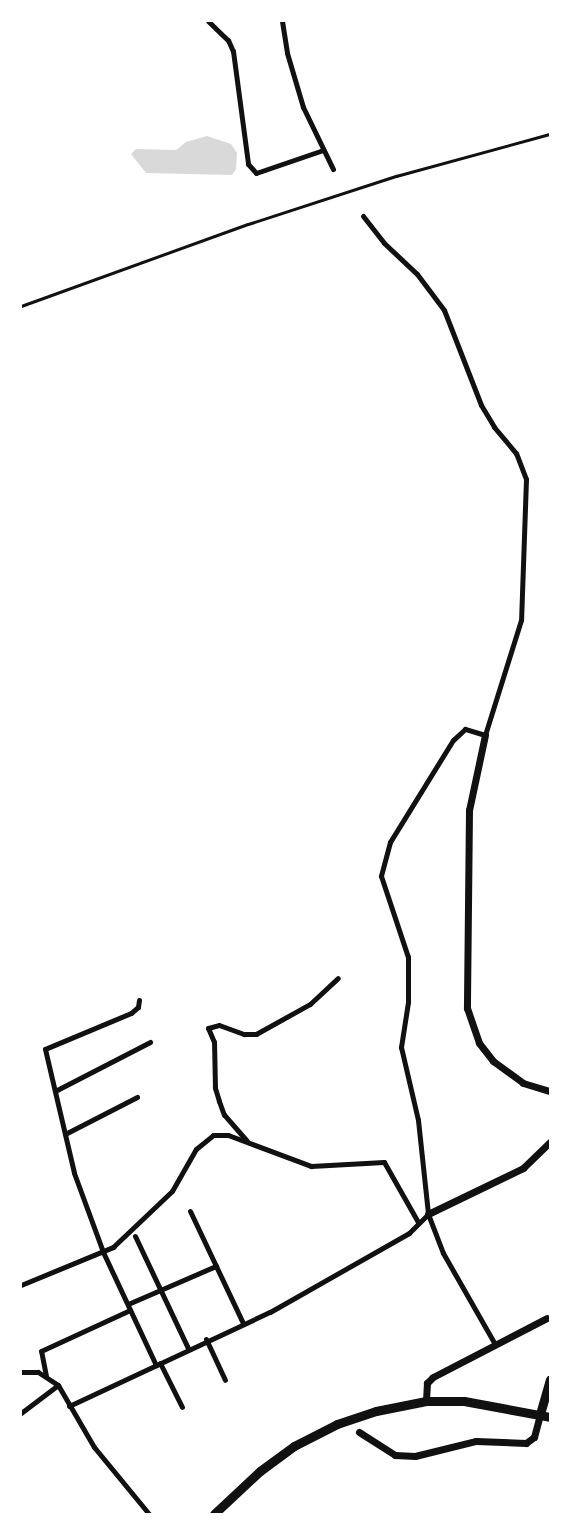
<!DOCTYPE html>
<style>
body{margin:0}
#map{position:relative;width:571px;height:1535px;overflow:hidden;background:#fff;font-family:Figtree,sans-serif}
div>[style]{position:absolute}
.water>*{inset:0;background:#d9d9d9}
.service>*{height:3px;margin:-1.5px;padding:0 1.5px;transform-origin:1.5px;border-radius:1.5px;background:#111}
.minor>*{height:5px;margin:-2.5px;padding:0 2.5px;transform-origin:2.5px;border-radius:2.5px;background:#111}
.tertiary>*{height:7px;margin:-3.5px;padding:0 3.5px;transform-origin:3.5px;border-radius:3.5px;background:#111}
.primary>*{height:9px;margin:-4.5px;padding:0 4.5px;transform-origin:4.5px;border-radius:4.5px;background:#111}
span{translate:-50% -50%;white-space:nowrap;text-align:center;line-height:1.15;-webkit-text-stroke:4.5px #fff;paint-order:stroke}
.frame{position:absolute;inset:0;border:22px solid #fff;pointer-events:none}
</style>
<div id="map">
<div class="water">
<i style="clip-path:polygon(207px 136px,231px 144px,237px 153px,236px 169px,232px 175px,146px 173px,131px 154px,136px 149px,176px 150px,186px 142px)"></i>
</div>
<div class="service">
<i style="left:21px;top:306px;width:241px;rotate:-19.9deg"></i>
<i style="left:248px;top:224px;width:156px;rotate:-18deg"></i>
<i style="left:396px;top:176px;width:160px;rotate:-15.3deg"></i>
</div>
<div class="minor">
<i style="left:208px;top:21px;width:28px;rotate:44deg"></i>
<i style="left:228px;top:40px;width:12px;rotate:66deg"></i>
<i style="left:233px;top:51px;width:114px;rotate:82.4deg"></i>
<i style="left:248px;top:164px;width:12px;rotate:48deg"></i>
<i style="left:256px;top:173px;width:71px;rotate:-18.9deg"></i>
<i style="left:282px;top:21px;width:32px;rotate:81deg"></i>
<i style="left:287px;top:53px;width:56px;rotate:73.5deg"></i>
<i style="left:303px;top:107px;width:69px;rotate:64.2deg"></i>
<i style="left:363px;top:216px;width:34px;rotate:52deg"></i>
<i style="left:384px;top:243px;width:45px;rotate:43.2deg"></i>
<i style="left:417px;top:274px;width:45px;rotate:53.1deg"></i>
<i style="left:444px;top:310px;width:102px;rotate:68.7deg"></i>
<i style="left:481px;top:405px;width:26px;rotate:59deg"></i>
<i style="left:494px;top:427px;width:34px;rotate:50deg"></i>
<i style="left:516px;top:453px;width:28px;rotate:69deg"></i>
<i style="left:526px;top:479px;width:141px;rotate:92deg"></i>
<i style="left:521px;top:620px;width:121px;rotate:107.4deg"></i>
<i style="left:485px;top:735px;width:21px;rotate:-163deg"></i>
<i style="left:465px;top:729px;width:16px;rotate:137deg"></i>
<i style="left:453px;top:740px;width:120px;rotate:121.7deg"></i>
<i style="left:390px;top:842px;width:35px;rotate:105deg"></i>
<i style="left:381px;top:876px;width:85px;rotate:71.6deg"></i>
<i style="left:408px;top:957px;width:45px;rotate:90deg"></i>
<i style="left:408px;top:1002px;width:46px;rotate:98.8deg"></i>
<i style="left:401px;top:1047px;width:75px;rotate:76.9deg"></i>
<i style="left:418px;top:1120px;width:95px;rotate:83.9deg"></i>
<i style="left:428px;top:1214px;width:42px;rotate:69deg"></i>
<i style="left:443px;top:1253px;width:105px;rotate:60.3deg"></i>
<i style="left:139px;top:1000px;width:7px;rotate:98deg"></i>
<i style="left:138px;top:1007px;width:9px;rotate:139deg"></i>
<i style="left:131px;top:1013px;width:93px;rotate:157.3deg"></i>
<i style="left:45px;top:1049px;width:127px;rotate:76.8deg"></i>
<i style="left:74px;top:1173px;width:84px;rotate:69.8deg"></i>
<i style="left:103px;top:1252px;width:125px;rotate:64.9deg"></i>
<i style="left:55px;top:1091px;width:107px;rotate:-27.3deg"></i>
<i style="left:65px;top:1134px;width:81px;rotate:-27.2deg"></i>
<i style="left:247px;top:1141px;width:35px;rotate:-131deg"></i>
<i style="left:224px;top:1115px;width:15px;rotate:-110deg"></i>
<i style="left:219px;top:1101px;width:14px;rotate:-107deg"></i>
<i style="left:215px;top:1088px;width:46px;rotate:-91.2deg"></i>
<i style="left:214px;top:1042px;width:15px;rotate:-113deg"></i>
<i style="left:208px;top:1028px;width:11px;rotate:-15deg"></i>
<i style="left:219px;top:1025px;width:27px;rotate:20deg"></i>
<i style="left:244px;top:1034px;width:12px"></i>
<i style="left:256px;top:1034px;width:62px;rotate:-29.1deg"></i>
<i style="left:310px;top:1004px;width:38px;rotate:-43deg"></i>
<i style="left:190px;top:1211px;width:124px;rotate:64.7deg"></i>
<i style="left:135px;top:1236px;width:124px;rotate:64.7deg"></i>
<i style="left:21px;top:1285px;width:100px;rotate:-22.4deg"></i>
<i style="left:113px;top:1247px;width:81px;rotate:-43.5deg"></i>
<i style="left:172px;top:1191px;width:48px;rotate:-60.3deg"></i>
<i style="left:196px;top:1149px;width:22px;rotate:-39deg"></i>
<i style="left:213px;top:1135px;width:15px"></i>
<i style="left:228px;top:1135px;width:89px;rotate:20.5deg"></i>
<i style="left:311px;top:1166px;width:73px;rotate:-3.1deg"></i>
<i style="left:384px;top:1162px;width:69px;rotate:60.5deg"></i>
<i style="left:128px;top:1304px;width:96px;rotate:-23.4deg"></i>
<i style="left:206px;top:1339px;width:45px;rotate:65.1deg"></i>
<i style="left:160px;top:1363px;width:49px;rotate:63.4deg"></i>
<i style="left:21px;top:1372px;width:17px"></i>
<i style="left:38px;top:1372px;width:24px;rotate:33deg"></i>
<i style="left:58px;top:1385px;width:72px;rotate:59.9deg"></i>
<i style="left:94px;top:1447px;width:87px;rotate:50.6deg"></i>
<i style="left:46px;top:1376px;width:25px;rotate:-101deg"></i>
<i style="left:41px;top:1351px;width:98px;rotate:-24.7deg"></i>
<i style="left:69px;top:1406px;width:222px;rotate:-25.1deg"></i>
<i style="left:270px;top:1312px;width:160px;rotate:-29.6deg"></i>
<i style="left:409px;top:1233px;width:27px;rotate:-45deg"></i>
<i style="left:21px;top:1413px;width:46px;rotate:-37.1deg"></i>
</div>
<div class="tertiary">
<i style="left:485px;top:735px;width:77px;rotate:102deg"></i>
<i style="left:469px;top:810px;width:198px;rotate:90.6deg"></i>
<i style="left:467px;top:1008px;width:37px;rotate:71deg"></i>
<i style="left:479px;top:1043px;width:23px;rotate:52deg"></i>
<i style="left:493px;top:1061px;width:37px;rotate:36deg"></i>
<i style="left:523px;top:1083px;width:28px;rotate:17deg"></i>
<i style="left:428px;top:1214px;width:106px;rotate:-25.8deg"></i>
<i style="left:523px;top:1168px;width:37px;rotate:-44deg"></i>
<i style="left:426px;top:1401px;width:18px;rotate:-87deg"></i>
<i style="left:427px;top:1383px;width:8px;rotate:-45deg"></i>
<i style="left:433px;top:1377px;width:128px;rotate:-27.4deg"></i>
<i style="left:359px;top:1432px;width:43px;rotate:32.6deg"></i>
<i style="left:395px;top:1455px;width:20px;rotate:3deg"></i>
<i style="left:415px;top:1456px;width:63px;rotate:-13.8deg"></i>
<i style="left:476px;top:1441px;width:50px;rotate:2.3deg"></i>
<i style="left:526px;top:1443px;width:10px;rotate:-37deg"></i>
<i style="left:534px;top:1437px;width:24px;rotate:-75deg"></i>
</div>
<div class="primary">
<i style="left:540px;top:1414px;width:36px;rotate:-74deg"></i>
<i style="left:214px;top:1514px;width:63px;rotate:-43.1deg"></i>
<i style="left:260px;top:1471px;width:42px;rotate:-36.3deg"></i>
<i style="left:294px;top:1446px;width:48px;rotate:-27.1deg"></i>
<i style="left:337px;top:1424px;width:41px;rotate:-18.4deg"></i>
<i style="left:376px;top:1411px;width:51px;rotate:-11.3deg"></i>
<i style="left:426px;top:1401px;width:38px"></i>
<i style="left:464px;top:1401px;width:87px;rotate:10.5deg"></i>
</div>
<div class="frame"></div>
</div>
